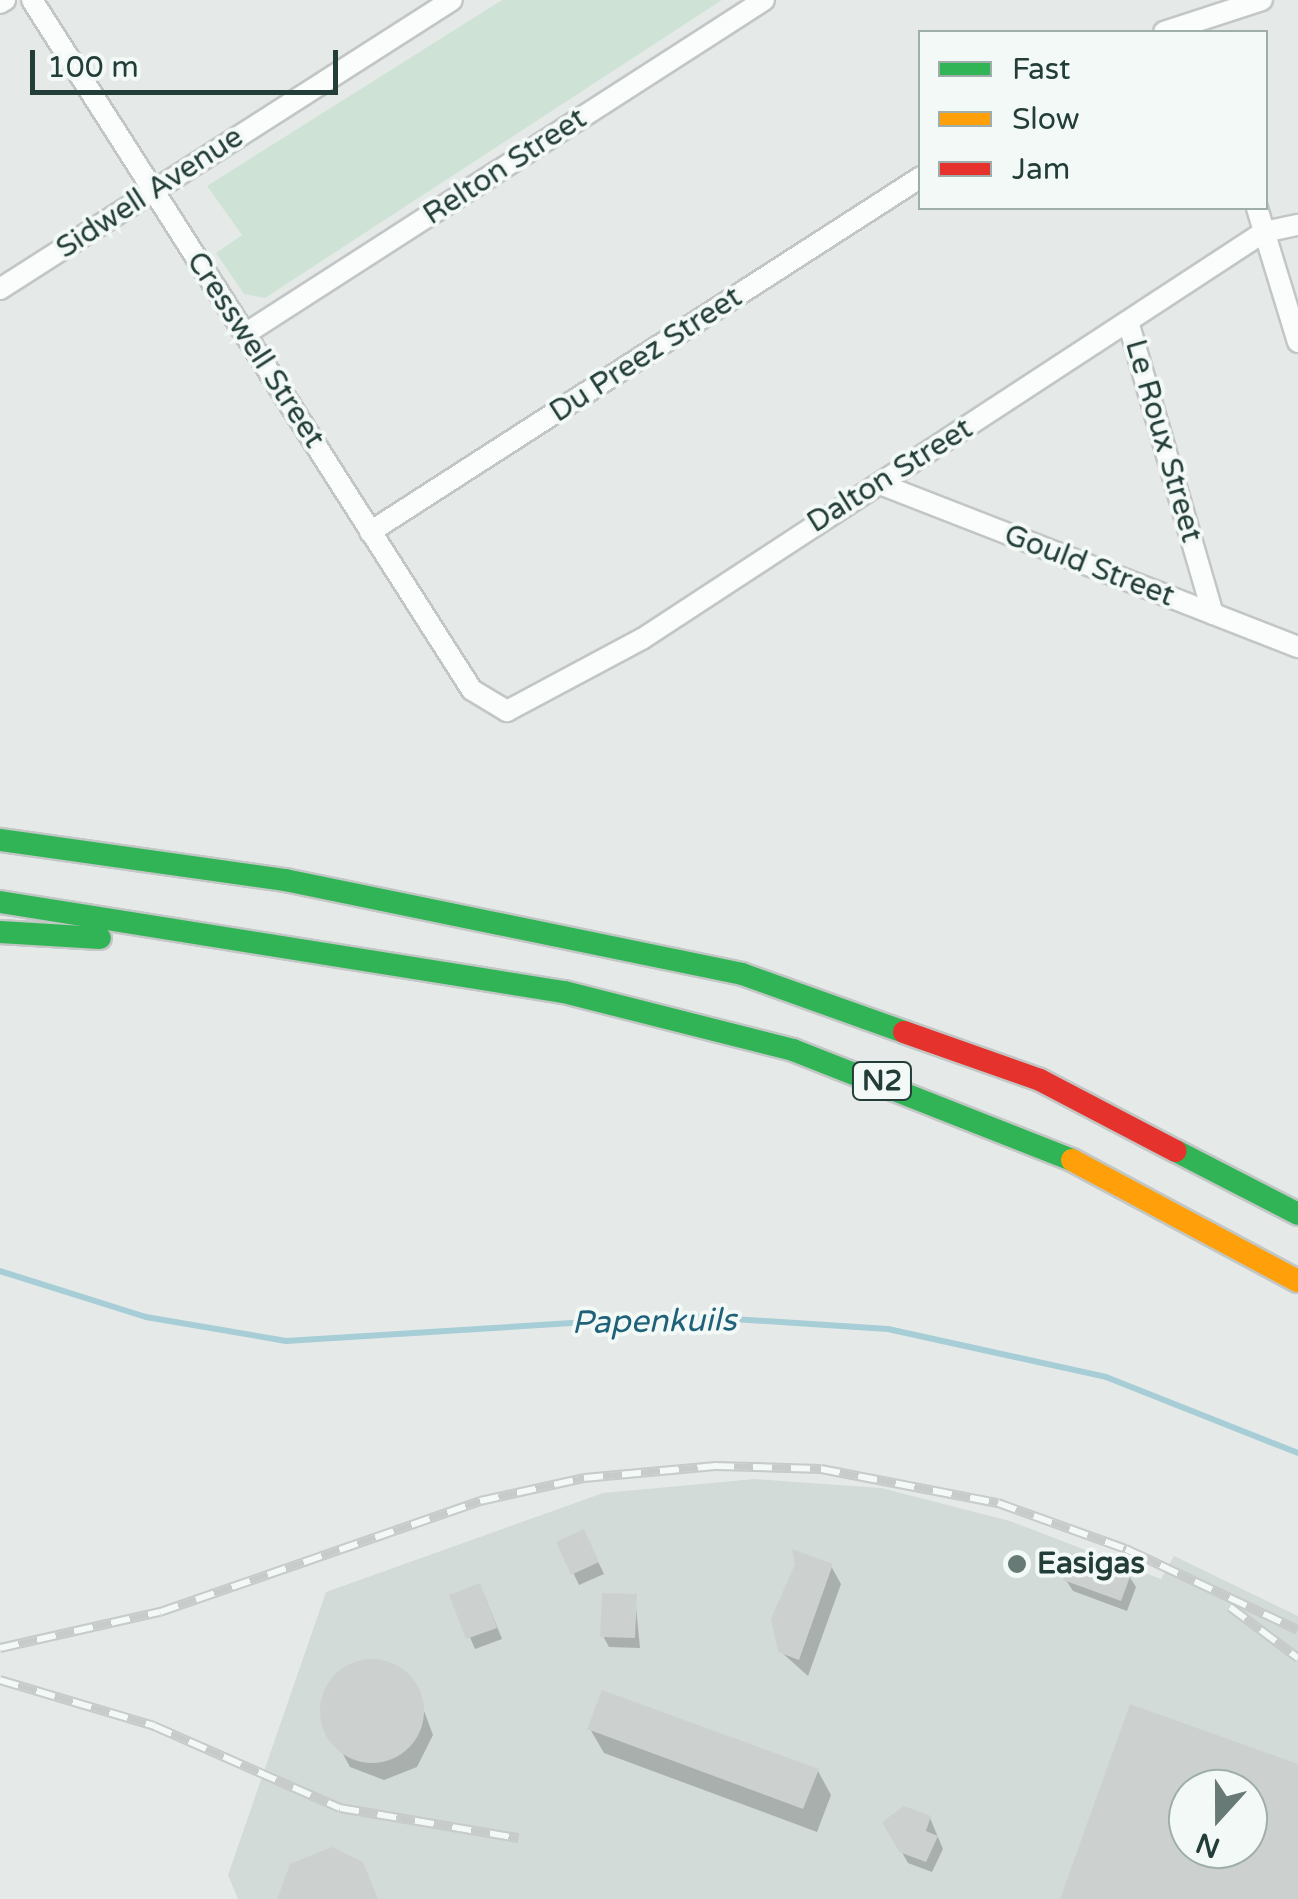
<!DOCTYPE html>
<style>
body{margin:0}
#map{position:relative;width:1298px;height:1899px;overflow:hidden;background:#e5eae8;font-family:"Varela Round",sans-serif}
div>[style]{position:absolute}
.built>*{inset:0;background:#d3dbd8}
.green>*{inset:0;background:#cee3d6}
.shadow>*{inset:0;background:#0003}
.stream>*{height:6px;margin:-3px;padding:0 3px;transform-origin:3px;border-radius:3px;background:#a7cdd7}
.building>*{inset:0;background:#ccd1cf}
.round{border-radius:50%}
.roads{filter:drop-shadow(2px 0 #c2c7c5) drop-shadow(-2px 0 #c2c7c5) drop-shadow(0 2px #c2c7c5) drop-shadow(0 -2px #c2c7c5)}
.street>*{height:20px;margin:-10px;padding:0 10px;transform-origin:10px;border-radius:10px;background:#fbfcfc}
.fast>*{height:22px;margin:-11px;padding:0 11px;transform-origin:11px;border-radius:11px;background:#30b455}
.slow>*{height:22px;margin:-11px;padding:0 11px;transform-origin:11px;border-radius:11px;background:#ff9f0a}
.jam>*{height:22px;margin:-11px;padding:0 11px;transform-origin:11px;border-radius:11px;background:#e5322d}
.rail>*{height:10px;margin-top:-5px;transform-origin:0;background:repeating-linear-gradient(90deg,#f3f9f7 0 19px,#c7cbca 0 38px);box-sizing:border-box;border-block:2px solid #c7cbca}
.dots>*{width:28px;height:28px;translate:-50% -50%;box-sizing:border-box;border:5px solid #f3f9f7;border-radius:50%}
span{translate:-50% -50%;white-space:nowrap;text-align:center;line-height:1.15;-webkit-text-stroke:8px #f3f9f7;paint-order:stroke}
.shield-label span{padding:2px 8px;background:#f3f9f7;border:2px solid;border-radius:8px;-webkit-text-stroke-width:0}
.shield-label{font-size:28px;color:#233d38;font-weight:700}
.street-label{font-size:30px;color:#233d38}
.poi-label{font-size:30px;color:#233d38;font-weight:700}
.left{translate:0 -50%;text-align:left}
.water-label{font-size:32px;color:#1e6178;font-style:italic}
.legend{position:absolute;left:918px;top:30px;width:350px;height:180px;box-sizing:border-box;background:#f3f9f7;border:2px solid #a0aeab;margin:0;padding:12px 18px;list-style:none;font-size:30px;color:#233d38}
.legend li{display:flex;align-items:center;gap:20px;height:50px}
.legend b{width:50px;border:2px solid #a0aeab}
.north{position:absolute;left:1168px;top:1769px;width:100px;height:100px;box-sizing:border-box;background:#f3f9f7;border:2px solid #a0aeab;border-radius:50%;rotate:201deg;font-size:28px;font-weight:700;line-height:40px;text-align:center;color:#233d38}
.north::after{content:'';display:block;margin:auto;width:35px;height:45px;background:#677a76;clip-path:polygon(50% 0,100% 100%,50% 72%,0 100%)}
.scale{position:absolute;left:30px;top:50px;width:308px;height:45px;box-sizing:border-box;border:5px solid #233d38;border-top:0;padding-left:12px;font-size:30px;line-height:35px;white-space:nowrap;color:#233d38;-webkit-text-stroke:8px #f3f9f7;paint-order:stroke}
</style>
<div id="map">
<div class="built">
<i style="clip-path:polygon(evenodd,755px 1479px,881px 1488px,1010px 1521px,1161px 1579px,1174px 1556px,1298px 1616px,1298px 1899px,238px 1899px,228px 1875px,326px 1592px,603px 1493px,755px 1479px,1188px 1789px,1248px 1789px,1248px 1849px,1188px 1849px,1188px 1789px)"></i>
</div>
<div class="green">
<i style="clip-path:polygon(502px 0,722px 0,265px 298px,244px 294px,216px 253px,242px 235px,207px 186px)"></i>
</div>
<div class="shadow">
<i style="clip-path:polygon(559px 1543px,589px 1543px,604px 1574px,579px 1585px)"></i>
<i style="clip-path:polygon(797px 1564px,831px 1566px,841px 1584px,808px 1676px,780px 1651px)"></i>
<i style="clip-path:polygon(1129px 1576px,1136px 1587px,1127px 1611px,1073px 1591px,1066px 1580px)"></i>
<i style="clip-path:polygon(452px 1596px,485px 1597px,502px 1639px,475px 1649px)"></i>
<i style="clip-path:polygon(635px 1597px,640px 1648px,609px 1647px,603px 1636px)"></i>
<i style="clip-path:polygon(375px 1661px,414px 1684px,433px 1735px,417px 1767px,384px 1780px,350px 1767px,322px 1715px,333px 1680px)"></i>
<i style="clip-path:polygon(590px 1729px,818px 1771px,831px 1795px,817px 1832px,604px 1753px)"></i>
<i style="clip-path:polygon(930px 1818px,943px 1849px,932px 1872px,908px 1863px,885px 1822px)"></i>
</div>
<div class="stream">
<i style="left:0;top:1271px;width:153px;rotate:17.5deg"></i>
<i style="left:146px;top:1317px;width:142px;rotate:9.7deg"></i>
<i style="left:286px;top:1341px;width:402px;rotate:-3.6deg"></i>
<i style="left:687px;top:1316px;width:201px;rotate:3.7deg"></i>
<i style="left:888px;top:1329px;width:223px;rotate:12.4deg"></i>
<i style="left:1106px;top:1377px;width:206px;rotate:21.6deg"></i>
</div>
<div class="building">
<i style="clip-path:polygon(584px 1529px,599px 1562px,571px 1575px,556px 1542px)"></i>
<i style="clip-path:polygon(792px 1549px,833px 1564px,799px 1660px,778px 1652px,771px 1619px,795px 1564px)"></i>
<i style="clip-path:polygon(1071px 1553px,1131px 1574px,1121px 1601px,1063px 1580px)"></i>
<i style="clip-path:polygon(480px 1583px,497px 1628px,466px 1639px,449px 1595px)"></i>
<i style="clip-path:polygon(602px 1593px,637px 1594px,635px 1638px,600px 1637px)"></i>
<i class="round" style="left:320px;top:1659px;width:104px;height:104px"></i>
<i style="clip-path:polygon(602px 1690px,819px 1769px,803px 1809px,587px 1729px)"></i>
<i style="clip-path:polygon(evenodd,1130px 1704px,1298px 1764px,1298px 1899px,1060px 1899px,1130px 1704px,1188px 1789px,1248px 1789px,1248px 1849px,1188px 1849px,1188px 1789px)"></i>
<i style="clip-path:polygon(904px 1806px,931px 1816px,926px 1831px,938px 1836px,926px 1862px,899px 1852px,882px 1822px)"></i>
<i style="clip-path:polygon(332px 1847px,363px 1862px,378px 1899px,277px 1899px,290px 1864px)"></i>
</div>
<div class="roads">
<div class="street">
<i style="left:32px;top:0;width:818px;rotate:57.48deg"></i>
<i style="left:472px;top:690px;width:41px;rotate:31deg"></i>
<i style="left:507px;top:711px;width:153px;rotate:-28.1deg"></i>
<i style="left:642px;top:639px;width:743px;rotate:-33.2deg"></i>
<i style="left:1264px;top:232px;width:35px;rotate:-12deg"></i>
<i style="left:0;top:3px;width:6px;rotate:-31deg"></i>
<i style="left:1164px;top:32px;width:103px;rotate:-18.1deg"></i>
<i style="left:1257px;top:208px;width:140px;rotate:73deg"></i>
<i style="left:0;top:289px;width:536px;rotate:-32.59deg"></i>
<i style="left:1129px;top:325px;width:301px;rotate:73.8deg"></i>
<i style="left:245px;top:334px;width:617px;rotate:-32.76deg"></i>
<i style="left:880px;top:484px;width:449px;rotate:21.3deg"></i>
<i style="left:370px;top:532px;width:655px;rotate:-32.79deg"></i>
</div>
<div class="fast">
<i style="left:0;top:840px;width:288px;rotate:8deg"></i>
<i style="left:285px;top:880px;width:467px;rotate:11.6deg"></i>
<i style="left:742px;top:974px;width:172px;rotate:19.7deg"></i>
<i style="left:0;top:902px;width:571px;rotate:9.07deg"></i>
<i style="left:564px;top:992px;width:236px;rotate:14.2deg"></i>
<i style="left:793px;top:1050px;width:300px;rotate:21.5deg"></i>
<i style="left:0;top:932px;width:100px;rotate:3.4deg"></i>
<i style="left:1176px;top:1151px;width:137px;rotate:27.3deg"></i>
</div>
<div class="slow">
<i style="left:1072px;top:1160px;width:256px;rotate:28.2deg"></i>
</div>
<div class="jam">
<i style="left:904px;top:1032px;width:144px;rotate:19.4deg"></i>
<i style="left:1040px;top:1080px;width:153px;rotate:27.6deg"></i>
</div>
</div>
<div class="rail">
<i style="left:1230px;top:1607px;width:85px;rotate:36.9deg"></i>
<i style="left:0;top:1648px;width:164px;rotate:-12.7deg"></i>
<i style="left:160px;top:1612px;width:339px;rotate:-19.1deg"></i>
<i style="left:480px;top:1501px;width:107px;rotate:-12.5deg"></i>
<i style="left:584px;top:1478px;width:132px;rotate:-5.2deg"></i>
<i style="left:715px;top:1466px;width:106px;rotate:1.6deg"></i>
<i style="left:821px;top:1469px;width:180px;rotate:10.9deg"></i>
<i style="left:998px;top:1503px;width:136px;rotate:19.8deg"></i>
<i style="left:1126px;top:1549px;width:190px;rotate:25.2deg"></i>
<i style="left:0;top:1680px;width:161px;rotate:16.6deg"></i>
<i style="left:154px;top:1726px;width:203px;rotate:23.8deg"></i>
<i style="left:340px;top:1808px;width:181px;rotate:9.6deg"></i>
</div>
<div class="dots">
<i style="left:1017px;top:1564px;background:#677a76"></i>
</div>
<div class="shield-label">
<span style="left:882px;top:1081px">N2</span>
</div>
<div class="street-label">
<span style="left:505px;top:167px;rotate:-33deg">Relton Street</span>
<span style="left:150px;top:193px;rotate:-33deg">Sidwell Avenue</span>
<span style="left:255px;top:350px;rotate:57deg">Cresswell Street</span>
<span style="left:646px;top:355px;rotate:-33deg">Du Preez Street</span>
<span style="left:1163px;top:441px;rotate:74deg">Le Roux Street</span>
<span style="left:890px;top:476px;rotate:-32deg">Dalton Street</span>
<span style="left:1089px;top:566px;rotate:21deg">Gould Street</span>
</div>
<div class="poi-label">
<span class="left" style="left:1037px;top:1564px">Easigas</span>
</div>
<div class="water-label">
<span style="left:654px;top:1322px;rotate:-1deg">Papenkuils</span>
</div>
<ul class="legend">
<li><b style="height:12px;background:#30b455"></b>Fast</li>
<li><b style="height:12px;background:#ff9f0a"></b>Slow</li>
<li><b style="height:12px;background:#e5322d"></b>Jam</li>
</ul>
<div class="north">N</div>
<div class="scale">100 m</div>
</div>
